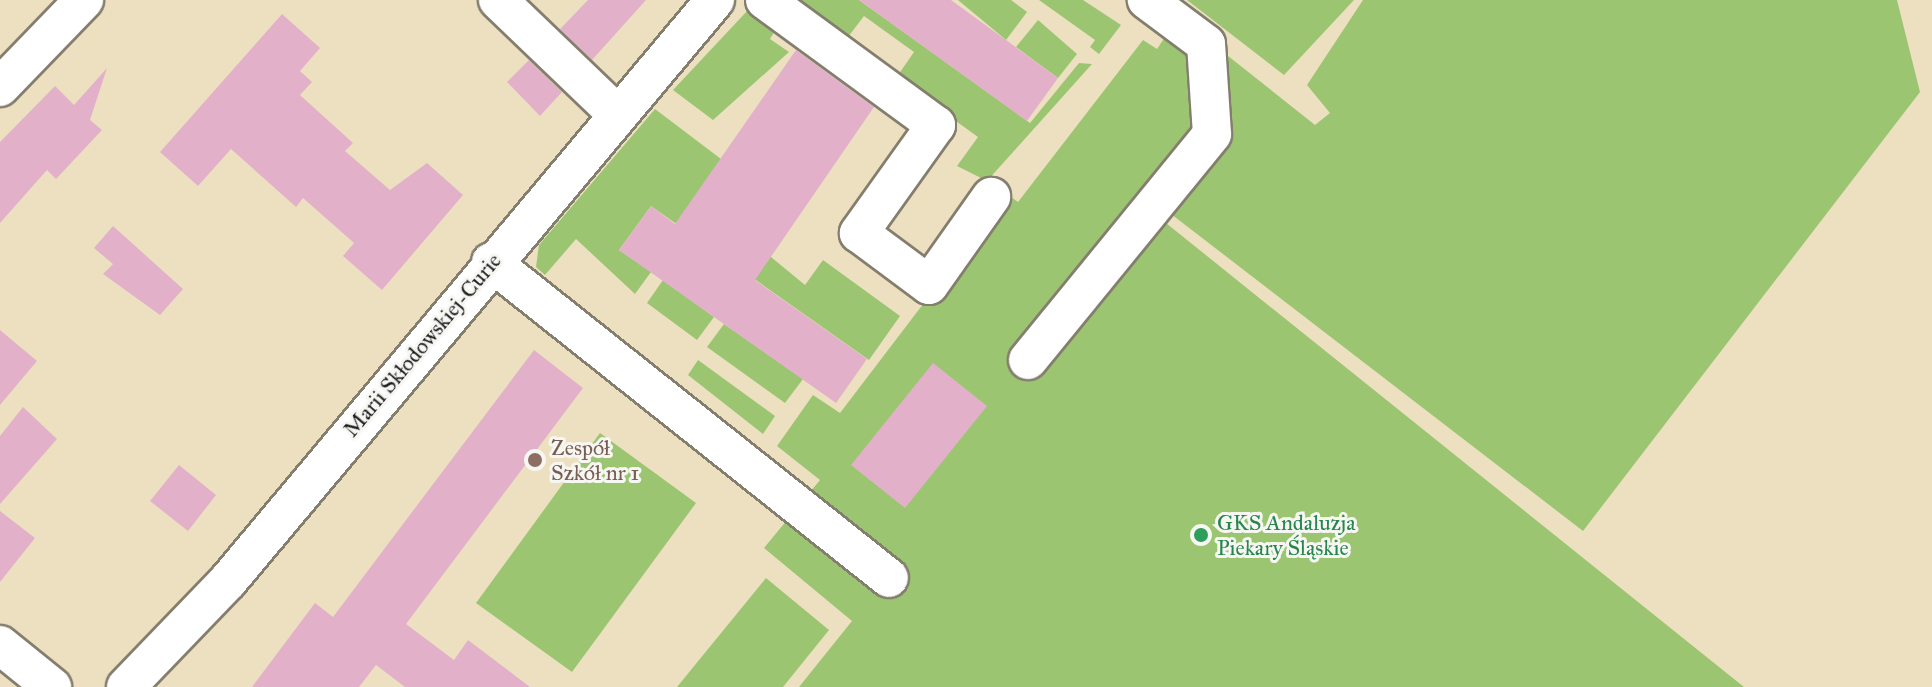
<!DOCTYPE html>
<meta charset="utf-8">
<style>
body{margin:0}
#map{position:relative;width:1932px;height:687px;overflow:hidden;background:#ede0c1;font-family:"IM FELL Great Primer",serif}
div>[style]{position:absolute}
.green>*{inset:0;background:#9cc572}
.building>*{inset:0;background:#e2b1c9}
.roads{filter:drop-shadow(2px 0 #847e6e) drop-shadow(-2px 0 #847e6e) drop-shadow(0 2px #847e6e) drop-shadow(0 -2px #847e6e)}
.minor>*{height:38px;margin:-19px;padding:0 19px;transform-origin:19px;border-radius:19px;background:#fff}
.dots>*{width:22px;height:22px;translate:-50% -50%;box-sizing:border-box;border:4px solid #f6f6f2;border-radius:50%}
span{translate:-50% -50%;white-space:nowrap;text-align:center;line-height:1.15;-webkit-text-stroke:6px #f6f6f2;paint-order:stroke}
.street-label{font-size:22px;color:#1c1c1c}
.education-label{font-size:22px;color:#785e54}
.left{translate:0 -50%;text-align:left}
.leisure-label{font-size:22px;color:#27864d}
</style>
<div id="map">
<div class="green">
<i style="clip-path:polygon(790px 0,859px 0,1030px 123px,1079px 63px,1092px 64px,987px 181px,957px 166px,978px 137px,896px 78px,914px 52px,864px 16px,845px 41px)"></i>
<i style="clip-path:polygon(958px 0,1011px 0,1027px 12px,1006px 40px)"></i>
<i style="clip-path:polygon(1039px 0,1083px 0,1121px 25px,1099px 54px,1090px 47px,1095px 40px)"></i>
<i style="clip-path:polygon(1187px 0,1354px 0,1284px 75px)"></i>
<i style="clip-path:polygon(1363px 0,1897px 0,1920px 92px,1583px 531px,1171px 214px,1218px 48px,1315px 125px,1330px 113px,1307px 85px)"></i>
<i style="clip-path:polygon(749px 9px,778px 26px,770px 39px,789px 52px,713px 120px,673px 90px)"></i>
<i style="clip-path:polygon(1038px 20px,1077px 54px,1058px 78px,1016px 47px)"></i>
<i style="clip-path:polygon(1171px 28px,1190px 41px,1204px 123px,1146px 207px,1744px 687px,799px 687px,852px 621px,764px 548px,820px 480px,777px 446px,813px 395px,840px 413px,1007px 194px,1018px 202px,1143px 40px,1157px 49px)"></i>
<i style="clip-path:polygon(655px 109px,721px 159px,771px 257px,805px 285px,823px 260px,900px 316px,869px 360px,651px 206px,619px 250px,651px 272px,635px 294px,576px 239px,545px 275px,536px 267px,539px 245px)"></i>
<i style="clip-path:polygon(663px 280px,714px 317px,697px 340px,647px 303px)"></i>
<i style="clip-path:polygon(724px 324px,803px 379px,785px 403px,707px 347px)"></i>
<i style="clip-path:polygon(698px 360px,775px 416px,763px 434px,688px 375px)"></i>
<i style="clip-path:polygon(600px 433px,696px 503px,572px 672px,476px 603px)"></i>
<i style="clip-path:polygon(766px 578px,829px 630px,783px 687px,677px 687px)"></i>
</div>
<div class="building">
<i style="clip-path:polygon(588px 0,646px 0,592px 60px,560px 29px)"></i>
<i style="clip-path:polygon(859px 0,951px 0,1058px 78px,1027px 121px)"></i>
<i style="clip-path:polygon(282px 14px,320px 48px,300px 71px,312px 82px,300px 95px,353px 143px,345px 151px,390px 190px,427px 163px,463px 195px,382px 290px,343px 256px,354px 243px,303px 198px,296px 207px,231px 149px,198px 186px,160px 152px)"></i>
<i style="clip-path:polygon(796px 50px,874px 107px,755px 280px,867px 359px,836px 403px,619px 250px,651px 206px,675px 224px)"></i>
<i style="clip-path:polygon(529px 60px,562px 92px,540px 116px,507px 82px)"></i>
<i style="clip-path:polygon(107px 68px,90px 120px,102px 130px,56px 179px,47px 170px,0 223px,0 142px,55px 86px,74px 105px)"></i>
<i style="clip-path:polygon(113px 226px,183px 289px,160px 315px,103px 274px,113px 264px,94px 248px)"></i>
<i style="clip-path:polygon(0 330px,37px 361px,0 405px)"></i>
<i style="clip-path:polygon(534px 350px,583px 388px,406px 624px,454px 660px,468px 640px,530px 687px,405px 687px,376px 665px,359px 687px,252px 687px,315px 603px,333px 617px)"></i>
<i style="clip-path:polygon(933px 363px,987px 406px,905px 508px,851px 465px)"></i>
<i style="clip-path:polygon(23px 407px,57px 439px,0 504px,0 436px)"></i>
<i style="clip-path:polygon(179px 465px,216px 495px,188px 531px,150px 501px)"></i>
<i style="clip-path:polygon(0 511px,35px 538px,0 582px)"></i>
</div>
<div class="roads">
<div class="minor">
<i style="left:498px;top:0;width:165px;rotate:43.8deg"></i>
<i style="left:765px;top:0;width:212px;rotate:36.2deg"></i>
<i style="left:936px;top:125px;width:133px;rotate:125.5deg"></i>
<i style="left:859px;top:233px;width:87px;rotate:36.6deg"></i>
<i style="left:929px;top:285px;width:108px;rotate:-54.8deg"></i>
<i style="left:0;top:87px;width:121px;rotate:-46deg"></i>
<i style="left:491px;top:262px;width:508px;rotate:38.45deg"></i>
<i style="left:1028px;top:360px;width:291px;rotate:-50.8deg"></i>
<i style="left:1212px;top:134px;width:90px;rotate:-93.8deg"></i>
<i style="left:1206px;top:44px;width:74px;rotate:-143.3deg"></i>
<i style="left:0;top:645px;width:67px;rotate:38.9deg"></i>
<i style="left:126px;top:687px;width:147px;rotate:-46.1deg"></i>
<i style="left:228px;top:581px;width:758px;rotate:-50.03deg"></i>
</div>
</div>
<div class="dots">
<i style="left:535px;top:460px;background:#8d6e63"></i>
<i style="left:1201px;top:535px;background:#2e9e5b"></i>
</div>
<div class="street-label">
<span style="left:422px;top:345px;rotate:-50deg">Marii Skłodowskiej-Curie</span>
</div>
<div class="education-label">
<span class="left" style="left:551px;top:460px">Zespół<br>Szkół nr 1</span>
</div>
<div class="leisure-label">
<span class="left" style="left:1217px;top:535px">GKS Andaluzja<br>Piekary Śląskie</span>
</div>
</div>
